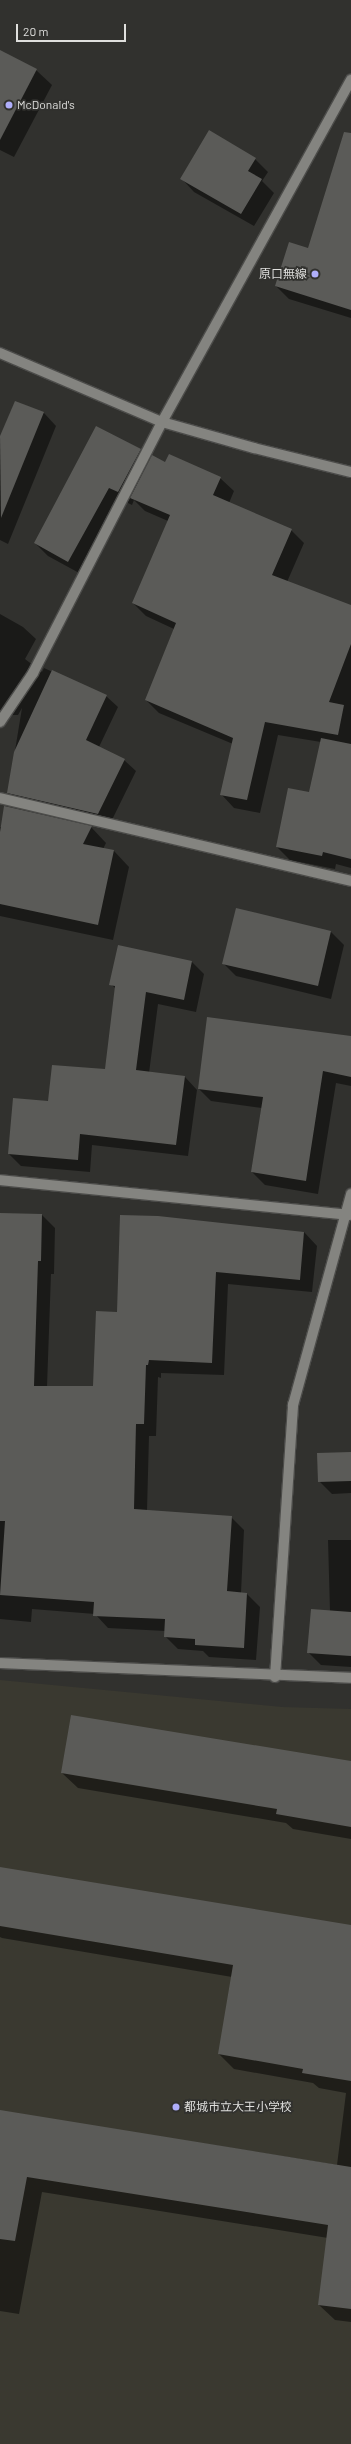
<!DOCTYPE html>
<meta charset="utf-8">
<style>
body{margin:0}
#map{position:relative;width:351px;height:2444px;overflow:hidden;background:#31312e;font-family:Barlow,"Noto Sans JP",sans-serif}
div>[style]{position:absolute}
.built>*{inset:0;background:#3a3930}
.shadow>*{inset:0;background:#0007}
.building>*{inset:0;background:#5b5b58}
.roads{filter:drop-shadow(1px 0 #4c4c4a) drop-shadow(-1px 0 #4c4c4a) drop-shadow(0 1px #4c4c4a) drop-shadow(0 -1px #4c4c4a)}
.minor>*{height:10px;margin:-5px;padding:0 5px;transform-origin:5px;border-radius:5px;background:#848480}
.dots>*{width:11px;height:11px;translate:-50% -50%;box-sizing:border-box;border:2px solid #31312e;border-radius:50%}
span{translate:-50% -50%;white-space:nowrap;text-align:center;line-height:1.15;-webkit-text-stroke:3.5px #31312e;paint-order:stroke}
.poi-label{font-size:12px;color:#dfdfdd}
.left{translate:0 -50%;text-align:left}
.right{translate:-100% -50%;text-align:right}
.scale{position:absolute;left:16px;top:24px;width:110px;height:18px;box-sizing:border-box;border:2px solid #dfdfdd;border-top:0;padding-left:5px;font-size:12px;line-height:14px;white-space:nowrap;color:#dfdfdd;-webkit-text-stroke:3px #31312e;paint-order:stroke}
</style>
<div id="map">
<div class="built">
<i style="clip-path:polygon(0 1680px,282px 1707px,351px 1709px,351px 2444px,0 2444px)"></i>
</div>
<div class="shadow">
<i style="clip-path:polygon(0 51px,36px 70px,52px 85px,14px 157px,0 150px)"></i>
<i style="clip-path:polygon(255px 159px,268px 172px,262px 181px,274px 193px,254px 226px,194px 192px,182px 179px)"></i>
<i style="clip-path:polygon(351px 179px,351px 318px,289px 299px,276px 286px,309px 249px)"></i>
<i style="clip-path:polygon(15px 402px,44px 413px,56px 426px,8px 544px,0 540px,0 439px)"></i>
<i style="clip-path:polygon(140px 450px,151px 461px,220px 478px,234px 491px,229px 503px,291px 530px,304px 543px,287px 582px,351px 607px,351px 868px,336px 864px,335px 869px,290px 860px,277px 847px,310px 793px,321px 742px,278px 735px,260px 813px,234px 808px,221px 794px,233px 744px,159px 713px,146px 700px,174px 629px,146px 616px,133px 603px,168px 521px,145px 511px,134px 500px,132px 505px,122px 500px,81px 574px,48px 556px,35px 543px)"></i>
<i style="clip-path:polygon(0 614px,23px 627px,36px 639px,25px 659px,42px 672px,44px 668px,106px 696px,118px 707px,99px 747px,124px 760px,136px 771px,109px 826px,19px 804px,8px 793px,22px 708px,18px 715px,0 715px)"></i>
<i style="clip-path:polygon(0 827px,91px 827px,106px 843px,103px 849px,114px 851px,129px 867px,113px 940px,0 916px)"></i>
<i style="clip-path:polygon(331px 932px,344px 945px,331px 999px,236px 976px,223px 963px)"></i>
<i style="clip-path:polygon(192px 962px,204px 974px,196px 1012px,158px 1004px,149px 1073px,185px 1077px,197px 1090px,188px 1156px,92px 1145px,90px 1172px,21px 1166px,9px 1154px,49px 1103px,106px 1070px,116px 989px,111px 984px)"></i>
<i style="clip-path:polygon(351px 1037px,351px 1086px,336px 1083px,318px 1194px,265px 1185px,252px 1172px,262px 1108px,211px 1101px,199px 1089px)"></i>
<i style="clip-path:polygon(0 1214px,42px 1215px,55px 1228px,54px 1274px,51px 1274px,47px 1387px,94px 1387px,118px 1313px,304px 1232px,317px 1246px,312px 1292px,228px 1284px,224px 1375px,161px 1373px,161px 1378px,158px 1377px,156px 1436px,149px 1436px,147px 1511px,231px 1517px,244px 1530px,241px 1593px,247px 1594px,260px 1607px,256px 1660px,209px 1657px,203px 1651px,178px 1649px,165px 1636px,165px 1631px,108px 1628px,95px 1614px,32px 1609px,31px 1622px,0 1619px)"></i>
<i style="clip-path:polygon(351px 1453px,351px 1493px,332px 1494px,319px 1481px)"></i>
<i style="clip-path:polygon(328px 1540px,351px 1540px,351px 1667px,321px 1665px,308px 1652px,330px 1612px)"></i>
<i style="clip-path:polygon(351px 1762px,351px 1839px,293px 1829px,286px 1823px,78px 1788px,62px 1773px)"></i>
<i style="clip-path:polygon(0 1868px,351px 1926px,351px 2322px,335px 2320px,319px 2305px,328px 2238px,42px 2192px,19px 2314px,0 2311px,0 2111px,337px 2165px,346px 2093px,319px 2088px,313px 2083px,234px 2069px,219px 2054px,232px 1977px,2px 1938px,0 1937px)"></i>
</div>
<div class="building">
<i style="clip-path:polygon(0 50px,37px 69px,0 140px)"></i>
<i style="clip-path:polygon(209px 130px,256px 158px,248px 171px,262px 179px,241px 214px,180px 179px)"></i>
<i style="clip-path:polygon(344px 132px,351px 133px,351px 310px,275px 286px,289px 242px,308px 248px)"></i>
<i style="clip-path:polygon(15px 401px,44px 412px,1px 518px,0 436px)"></i>
<i style="clip-path:polygon(96px 426px,141px 449px,118px 492px,109px 488px,68px 562px,34px 543px)"></i>
<i style="clip-path:polygon(169px 454px,221px 477px,213px 495px,292px 529px,272px 575px,351px 605px,351px 644px,329px 702px,344px 705px,338px 735px,265px 722px,247px 800px,220px 795px,233px 738px,145px 700px,176px 623px,132px 603px,170px 515px,130px 498px,152px 455px,165px 462px)"></i>
<i style="clip-path:polygon(52px 670px,107px 695px,86px 740px,125px 759px,98px 814px,7px 793px,14px 752px)"></i>
<i style="clip-path:polygon(321px 738px,351px 744px,351px 859px,323px 852px,322px 856px,276px 847px,288px 788px,309px 792px)"></i>
<i style="clip-path:polygon(4px 806px,92px 826px,83px 844px,114px 850px,98px 925px,0 904px,0 832px)"></i>
<i style="clip-path:polygon(236px 908px,331px 931px,318px 986px,222px 964px)"></i>
<i style="clip-path:polygon(118px 945px,192px 961px,184px 1000px,146px 992px,136px 1070px,185px 1076px,176px 1145px,80px 1134px,78px 1160px,8px 1154px,13px 1098px,48px 1101px,52px 1065px,105px 1069px,115px 986px,109px 985px)"></i>
<i style="clip-path:polygon(207px 1017px,351px 1036px,351px 1077px,323px 1071px,306px 1181px,251px 1172px,263px 1097px,198px 1089px)"></i>
<i style="clip-path:polygon(0 1213px,42px 1214px,41px 1261px,38px 1261px,34px 1386px,93px 1386px,96px 1311px,117px 1312px,120px 1215px,158px 1216px,304px 1232px,300px 1280px,216px 1272px,212px 1363px,149px 1360px,148px 1365px,146px 1365px,144px 1424px,136px 1424px,134px 1509px,232px 1516px,227px 1591px,247px 1593px,244px 1648px,195px 1645px,195px 1639px,164px 1637px,165px 1619px,93px 1616px,94px 1602px,0 1595px,5px 1521px,0 1521px)"></i>
<i style="clip-path:polygon(351px 1452px,351px 1481px,318px 1482px,317px 1453px)"></i>
<i style="clip-path:polygon(311px 1609px,351px 1612px,351px 1656px,307px 1653px)"></i>
<i style="clip-path:polygon(71px 1715px,351px 1761px,351px 1827px,276px 1814px,277px 1809px,61px 1773px)"></i>
<i style="clip-path:polygon(0 1867px,351px 1925px,351px 2081px,302px 2073px,303px 2069px,218px 2054px,233px 1965px,0 1926px)"></i>
<i style="clip-path:polygon(0 2110px,351px 2167px,351px 2309px,318px 2305px,328px 2225px,27px 2177px,15px 2241px,0 2239px)"></i>
</div>
<div class="roads">
<div class="minor">
<i style="left:0;top:353px;width:176px;rotate:23.1deg"></i>
<i style="left:162px;top:422px;width:96px;rotate:15.8deg"></i>
<i style="left:254px;top:448px;width:100px;rotate:13.9deg"></i>
<i style="left:0;top:722px;width:59px;rotate:-56deg"></i>
<i style="left:33px;top:673px;width:282px;rotate:-62.8deg"></i>
<i style="left:162px;top:422px;width:391px;rotate:-61.1deg"></i>
<i style="left:0;top:798px;width:361px;rotate:13.3deg"></i>
<i style="left:0;top:1180px;width:352px;rotate:5.7deg"></i>
<i style="left:0;top:1663px;width:351px;rotate:2.4deg"></i>
<i style="left:275px;top:1677px;width:273px;rotate:-86.2deg"></i>
<i style="left:293px;top:1405px;width:219px;rotate:-74.6deg"></i>
</div>
</div>
<div class="dots">
<i style="left:9px;top:105px;background:#afaefa"></i>
<i style="left:315px;top:274px;background:#afaefa"></i>
<i style="left:176px;top:2107px;background:#afaefa"></i>
</div>
<div class="poi-label">
<span class="left" style="left:17px;top:105px">McDonald's</span>
<span class="right" style="left:307px;top:274px">原口無線</span>
<span class="left" style="left:184px;top:2107px">都城市立大王小学校</span>
</div>
<div class="scale">20 m</div>
</div>
